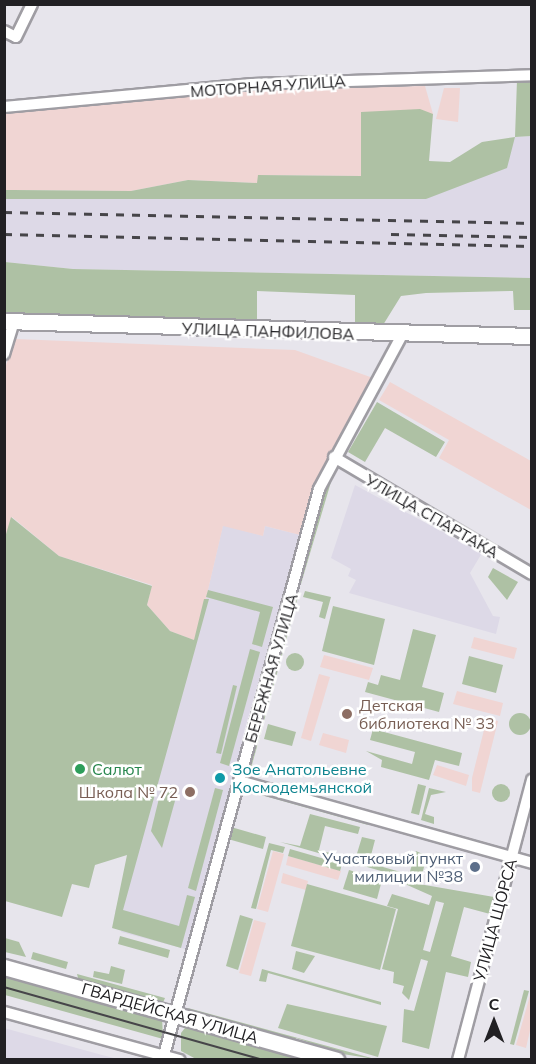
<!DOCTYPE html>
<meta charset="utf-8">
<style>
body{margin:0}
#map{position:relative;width:536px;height:1064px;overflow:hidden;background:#e7e5ec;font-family:Mulish,sans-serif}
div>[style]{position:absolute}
.built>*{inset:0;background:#ddd9e7}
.industrial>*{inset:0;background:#f0d5d3}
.green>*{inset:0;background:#aec1a4}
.round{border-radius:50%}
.roads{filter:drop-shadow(2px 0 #9f9da3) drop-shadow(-2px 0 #9f9da3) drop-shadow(0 2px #9f9da3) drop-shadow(0 -2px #9f9da3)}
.street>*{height:10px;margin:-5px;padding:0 5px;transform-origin:5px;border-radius:5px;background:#fff}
.secondary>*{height:15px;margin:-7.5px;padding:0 7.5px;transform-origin:7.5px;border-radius:7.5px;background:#fff}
.tram>*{height:1.5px;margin:-0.75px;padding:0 0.75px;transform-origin:0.75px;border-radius:0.75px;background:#464549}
.rail>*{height:3px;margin-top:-1.5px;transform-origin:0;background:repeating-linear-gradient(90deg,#464549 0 8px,transparent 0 16px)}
.dots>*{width:16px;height:16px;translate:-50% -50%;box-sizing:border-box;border:3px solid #fff;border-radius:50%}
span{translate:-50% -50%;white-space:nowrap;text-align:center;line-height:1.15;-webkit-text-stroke:5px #fff;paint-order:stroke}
.street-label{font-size:16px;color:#212023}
.education-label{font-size:16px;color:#785e54}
.left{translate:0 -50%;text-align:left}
.right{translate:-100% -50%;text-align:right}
.leisure-label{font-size:16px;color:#27864d}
.culture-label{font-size:16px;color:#0d838f}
.service-label{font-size:16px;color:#4e5e75}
.frame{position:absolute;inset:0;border:6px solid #212023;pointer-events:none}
.north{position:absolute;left:464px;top:992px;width:60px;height:60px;-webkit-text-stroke:4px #fff;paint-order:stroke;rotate:0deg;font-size:16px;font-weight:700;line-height:24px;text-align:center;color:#212023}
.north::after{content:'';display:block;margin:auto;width:21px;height:27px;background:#212023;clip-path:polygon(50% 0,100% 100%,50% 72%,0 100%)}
</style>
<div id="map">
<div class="built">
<i style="clip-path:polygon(531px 136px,531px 278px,73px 269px,5px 262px,4px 199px,426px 199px,515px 137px)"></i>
<i style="clip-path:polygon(355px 485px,482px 553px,470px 573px,493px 616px,500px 617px,496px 634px,349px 593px,356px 580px,348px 576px,351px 569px,331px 558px)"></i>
<i style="clip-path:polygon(223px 525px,263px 536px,265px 526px,304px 536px,189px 950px,121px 932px,123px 921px,115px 912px,196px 641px)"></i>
<i style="clip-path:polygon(4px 1028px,102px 1055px,118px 1059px,5px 1059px)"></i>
</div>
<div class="industrial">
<i style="clip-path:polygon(425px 86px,433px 114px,361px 112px,362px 176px,258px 175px,258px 183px,188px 180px,131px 191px,5px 190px,5px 112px,253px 89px)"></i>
<i style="clip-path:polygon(444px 88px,460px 88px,458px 122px,436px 119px)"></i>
<i style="clip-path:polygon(15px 339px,295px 350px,373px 378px,317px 485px,304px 536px,265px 526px,263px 536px,223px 526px,196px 641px,170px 631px,147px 605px,152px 585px,59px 556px,12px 517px,5px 541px,5px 368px)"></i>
<i style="clip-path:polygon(390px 382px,531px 461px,531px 510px,439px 458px,449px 440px,379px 400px)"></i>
<i style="clip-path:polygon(474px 637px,517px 648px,514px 659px,471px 648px)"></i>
<i style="clip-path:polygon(324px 655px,373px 668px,369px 680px,320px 667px)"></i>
<i style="clip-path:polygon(319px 674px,330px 677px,311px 741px,301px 738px)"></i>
<i style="clip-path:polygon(457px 691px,503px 703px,500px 716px,453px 704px)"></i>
<i style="clip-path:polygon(487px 718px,498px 721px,480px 793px,472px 791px,472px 778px)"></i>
<i style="clip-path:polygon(323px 733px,349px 740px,346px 753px,319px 745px)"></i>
<i style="clip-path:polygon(437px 765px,469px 775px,466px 786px,433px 775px)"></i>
<i style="clip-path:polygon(273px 851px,284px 854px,268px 912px,257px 909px)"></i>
<i style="clip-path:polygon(288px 856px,341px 871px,338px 880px,286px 865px)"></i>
<i style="clip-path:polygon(283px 873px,308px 881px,306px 890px,281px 883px)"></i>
<i style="clip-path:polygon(254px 920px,266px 923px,251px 976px,239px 973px)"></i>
<i style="clip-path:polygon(531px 992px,531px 1026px,526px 1048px,516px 1045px)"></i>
</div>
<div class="green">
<i style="clip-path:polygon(531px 79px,531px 136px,515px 137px,507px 168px,426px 199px,5px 199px,5px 190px,13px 190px,131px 191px,188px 180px,257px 183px,258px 175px,361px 176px,361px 112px,420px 109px,433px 114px,429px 161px,450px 162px,482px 142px,515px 137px,517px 80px)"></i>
<i style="clip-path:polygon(5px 262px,73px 269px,531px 278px,531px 310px,514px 310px,513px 291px,426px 293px,401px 296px,383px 325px,355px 324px,355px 295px,257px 291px,257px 321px,5px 313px)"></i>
<i style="clip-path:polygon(377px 402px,445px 442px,436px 457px,385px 428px,365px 462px,348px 452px)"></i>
<i style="clip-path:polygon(329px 474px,333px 475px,301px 584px,298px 583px)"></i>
<i style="clip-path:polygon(11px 517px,59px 556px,152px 586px,147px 605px,170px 631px,194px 640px,204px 599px,209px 599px,123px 910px,179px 926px,187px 895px,195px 897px,181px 948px,112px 928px,127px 855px,95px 865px,89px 888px,72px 884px,62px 917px,5px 901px,4px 541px)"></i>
<i style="clip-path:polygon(493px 568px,518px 582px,507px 600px,488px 577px)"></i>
<i style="clip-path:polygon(208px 590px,273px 607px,262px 647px,252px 644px,260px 612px,206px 597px)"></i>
<i style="clip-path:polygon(305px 591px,331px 597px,325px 619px,319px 617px,323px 602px,303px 597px)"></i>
<i style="clip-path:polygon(295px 592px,299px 593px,250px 772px,243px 770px)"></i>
<i style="clip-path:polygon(333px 606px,385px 619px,374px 665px,322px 651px)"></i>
<i style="clip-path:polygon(413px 629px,436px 635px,422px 687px,444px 693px,439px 712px,365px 692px,368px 682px,378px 685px,381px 675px,400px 680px)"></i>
<i style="clip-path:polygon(250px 649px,260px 652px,229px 766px,220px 763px)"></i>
<i class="round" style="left:286px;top:653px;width:18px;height:18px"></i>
<i style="clip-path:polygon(469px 656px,503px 665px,496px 693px,462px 684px)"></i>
<i style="clip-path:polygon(233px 685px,237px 686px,221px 754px,216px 753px)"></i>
<i class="round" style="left:509px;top:713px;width:22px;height:22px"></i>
<i style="clip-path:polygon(268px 724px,296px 732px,292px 746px,264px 739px)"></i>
<i style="clip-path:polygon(373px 729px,462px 753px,459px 766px,435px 760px,429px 780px,381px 767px,382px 760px,366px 751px,412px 764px,415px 752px,370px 740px)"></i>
<i style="clip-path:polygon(418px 784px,426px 786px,419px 815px,411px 813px)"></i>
<i class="round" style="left:492px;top:784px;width:18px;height:18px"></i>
<i style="clip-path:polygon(162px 786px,178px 790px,162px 848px,151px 831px)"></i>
<i style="clip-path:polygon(215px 788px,223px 790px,196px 891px,188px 888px)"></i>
<i style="clip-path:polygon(252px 788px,364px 819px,368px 825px,247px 791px)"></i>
<i style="clip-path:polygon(429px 788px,446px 792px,431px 795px,425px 814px,434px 817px,434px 824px,421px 820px)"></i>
<i style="clip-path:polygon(310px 814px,360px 827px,358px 834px,325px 826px,319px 850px,355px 860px,362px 837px,375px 840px,369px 863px,404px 873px,402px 877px,280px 842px,300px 846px)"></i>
<i style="clip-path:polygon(231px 827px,266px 837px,263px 849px,228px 839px)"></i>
<i style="clip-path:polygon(269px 843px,285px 847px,283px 853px,271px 850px,256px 909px,251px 908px)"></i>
<i style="clip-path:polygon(290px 849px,342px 864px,340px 871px,288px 856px)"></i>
<i style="clip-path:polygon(416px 851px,427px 856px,420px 882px,408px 878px)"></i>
<i style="clip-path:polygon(evenodd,503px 867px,479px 969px,474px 968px,490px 914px,464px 907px,451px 956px,471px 962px,468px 977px,446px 972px,429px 1049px,402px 1042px,404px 1009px,414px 1011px,428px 961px,421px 959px,409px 1000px,402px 993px,404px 986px,393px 983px,394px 972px,382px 969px,398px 909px,387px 906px,392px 894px,429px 905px,432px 896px,396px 880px,494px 897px,503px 867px,436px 901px,444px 903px,430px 952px,423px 950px,436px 901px)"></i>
<i style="clip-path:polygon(349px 870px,382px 880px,377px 899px,343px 889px)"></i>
<i style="clip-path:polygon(307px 884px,396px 909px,380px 970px,291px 946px)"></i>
<i style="clip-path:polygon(240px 915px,253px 919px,238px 970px,226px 966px)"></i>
<i style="clip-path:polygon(120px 936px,170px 950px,168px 958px,118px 944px)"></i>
<i style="clip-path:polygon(5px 938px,19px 942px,26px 957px,5px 952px)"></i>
<i style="clip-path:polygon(296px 951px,315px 956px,304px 973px,292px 969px)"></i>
<i style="clip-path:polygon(33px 952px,68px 962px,66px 969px,31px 959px)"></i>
<i style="clip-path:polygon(111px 966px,125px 970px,122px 984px,93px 977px,94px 971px,109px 974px)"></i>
<i style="clip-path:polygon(262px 969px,381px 1002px,381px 1005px,268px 973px,266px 982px,259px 981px)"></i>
<i style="clip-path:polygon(6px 974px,162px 1016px,163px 1039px,5px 995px)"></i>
<i style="clip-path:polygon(77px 974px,165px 998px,162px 1005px,79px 982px)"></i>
<i style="clip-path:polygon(524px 990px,529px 991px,514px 1045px,510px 1044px)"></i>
<i style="clip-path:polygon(287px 1004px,387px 1026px,378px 1057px,278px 1028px)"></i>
<i style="clip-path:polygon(188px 1008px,375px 1059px,310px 1049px,311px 1043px,296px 1038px,294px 1044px,191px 1015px)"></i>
<i style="clip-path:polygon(188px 1024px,322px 1059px,196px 1059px,181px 1051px,181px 1033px)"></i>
</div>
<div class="roads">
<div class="street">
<i style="left:4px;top:31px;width:13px;rotate:27deg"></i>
<i style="left:16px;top:37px;width:37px;rotate:-64deg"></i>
<i style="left:4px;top:107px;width:249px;rotate:-5.3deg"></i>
<i style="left:252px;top:84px;width:280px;rotate:-1.8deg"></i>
<i style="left:4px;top:354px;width:34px;rotate:-73deg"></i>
<i style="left:334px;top:457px;width:230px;rotate:30.6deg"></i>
<i style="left:239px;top:781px;width:304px;rotate:15.6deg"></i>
<i style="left:4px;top:1012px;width:182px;rotate:15.3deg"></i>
<i style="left:164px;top:1055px;width:587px;rotate:-74.68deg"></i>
<i style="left:319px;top:489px;width:175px;rotate:-61.7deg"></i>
<i style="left:458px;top:1060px;width:290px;rotate:-75.2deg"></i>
</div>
<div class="secondary">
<i style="left:4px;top:321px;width:528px;rotate:1.63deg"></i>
<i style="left:4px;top:967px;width:345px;rotate:15.6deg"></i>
</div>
</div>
<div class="tram">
<i style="left:4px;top:987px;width:270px;rotate:15.7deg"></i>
</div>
<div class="rail">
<i style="left:4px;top:212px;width:528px;rotate:1.19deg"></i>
<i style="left:4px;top:234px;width:528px;rotate:1.3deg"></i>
<i style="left:391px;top:234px;width:141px;rotate:1.2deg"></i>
</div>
<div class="dots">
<i style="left:347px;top:714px;background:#8d6e63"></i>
<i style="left:80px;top:769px;background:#2e9e5b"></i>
<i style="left:220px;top:778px;background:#0f9aa8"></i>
<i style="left:190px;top:792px;background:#8d6e63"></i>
<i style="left:475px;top:867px;background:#5c6f8a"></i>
</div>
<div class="street-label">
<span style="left:268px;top:86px;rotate:-4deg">МОТОРНАЯ УЛИЦА</span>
<span style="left:268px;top:331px;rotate:2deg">УЛИЦА ПАНФИЛОВА</span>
<span style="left:432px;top:516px;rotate:30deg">УЛИЦА СПАРТАКА</span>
<span style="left:271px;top:668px;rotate:-74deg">БЕРЕЖНАЯ УЛИЦА</span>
<span style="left:495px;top:920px;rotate:-75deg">УЛИЦА ЩОРСА</span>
<span style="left:170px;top:1013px;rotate:16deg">ГВАРДЕЙСКАЯ УЛИЦА</span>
</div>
<div class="education-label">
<span class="left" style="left:359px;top:714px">Детская<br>библиотека № 33</span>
<span class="right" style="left:178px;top:792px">Школа № 72</span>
</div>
<div class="leisure-label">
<span class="left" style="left:92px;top:769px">Салют</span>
</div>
<div class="culture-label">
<span class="left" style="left:232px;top:778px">Зое Анатольевне<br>Космодемьянской</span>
</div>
<div class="service-label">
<span class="right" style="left:463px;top:867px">Участковый пункт<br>милиции №38</span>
</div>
<div class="frame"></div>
<div class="north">С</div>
</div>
